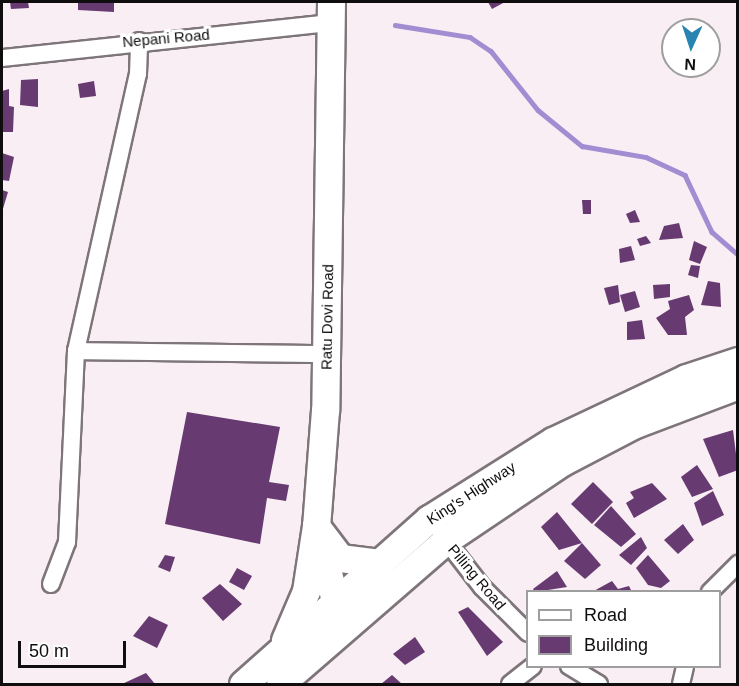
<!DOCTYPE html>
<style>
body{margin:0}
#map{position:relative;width:739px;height:686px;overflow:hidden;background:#f8eef4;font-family:Helvetica,sans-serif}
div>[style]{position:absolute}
.stream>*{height:4.5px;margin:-2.25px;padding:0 2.25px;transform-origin:2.25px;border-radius:2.25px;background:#a28cd2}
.building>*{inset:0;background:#673a71}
.roads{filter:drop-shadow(2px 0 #7e757a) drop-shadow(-2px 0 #7e757a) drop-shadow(0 2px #7e757a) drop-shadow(0 -2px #7e757a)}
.minor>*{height:16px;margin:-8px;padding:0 8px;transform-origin:8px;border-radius:8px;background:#fff}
.primary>*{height:27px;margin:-13.5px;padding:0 13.5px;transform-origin:13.5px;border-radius:13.5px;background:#fff}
.trunk>*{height:27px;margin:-13.5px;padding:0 13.5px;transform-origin:13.5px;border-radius:13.5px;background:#fff}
span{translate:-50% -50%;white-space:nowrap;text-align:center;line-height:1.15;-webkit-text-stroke:6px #fff;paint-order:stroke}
.street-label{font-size:15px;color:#100d0f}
.frame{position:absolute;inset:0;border:3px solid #100d0f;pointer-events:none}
.legend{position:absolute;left:526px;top:590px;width:195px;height:78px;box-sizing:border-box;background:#fff;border:2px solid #9f9e9f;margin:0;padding:8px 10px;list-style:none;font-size:18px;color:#100d0f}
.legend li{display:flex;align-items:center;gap:12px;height:30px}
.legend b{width:30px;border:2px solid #9f9e9f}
.north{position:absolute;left:661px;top:18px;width:60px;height:60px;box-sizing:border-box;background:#fff;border:2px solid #9f9e9f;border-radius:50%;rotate:183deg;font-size:16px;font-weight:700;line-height:24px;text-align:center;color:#100d0f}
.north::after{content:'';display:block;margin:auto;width:21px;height:27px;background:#2885b2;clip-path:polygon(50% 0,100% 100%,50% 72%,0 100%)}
.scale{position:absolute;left:18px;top:641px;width:108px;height:27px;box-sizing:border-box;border:3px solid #100d0f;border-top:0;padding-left:8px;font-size:18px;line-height:21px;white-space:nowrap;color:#100d0f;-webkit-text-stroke:4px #fff;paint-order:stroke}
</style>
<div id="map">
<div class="stream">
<i style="left:395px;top:25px;width:76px;rotate:9.1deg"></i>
<i style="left:470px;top:37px;width:25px;rotate:34deg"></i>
<i style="left:491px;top:51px;width:75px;rotate:51.5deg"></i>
<i style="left:538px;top:110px;width:57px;rotate:39.3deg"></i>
<i style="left:582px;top:146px;width:65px;rotate:9.8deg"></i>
<i style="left:646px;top:157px;width:43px;rotate:24.8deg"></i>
<i style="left:685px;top:175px;width:63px;rotate:64.7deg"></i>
<i style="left:712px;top:232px;width:35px;rotate:41deg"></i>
</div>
<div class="building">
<i style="clip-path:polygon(10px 2px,28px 2px,29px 8px,11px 9px)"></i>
<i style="clip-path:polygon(78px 2px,114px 2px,114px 12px,78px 10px)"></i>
<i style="clip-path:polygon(488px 2px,505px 2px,492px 9px)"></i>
<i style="clip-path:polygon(38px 79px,38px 107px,20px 105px,21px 80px)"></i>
<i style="clip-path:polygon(94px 81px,96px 96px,80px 98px,78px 84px)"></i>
<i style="clip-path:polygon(9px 89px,9px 106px,14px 107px,13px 132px,2px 132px,2px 91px)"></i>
<i style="clip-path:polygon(2px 153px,14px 157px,9px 181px,2px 180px)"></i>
<i style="clip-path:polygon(2px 190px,8px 192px,2px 212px)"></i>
<i style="clip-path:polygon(582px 200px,591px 200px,591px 214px,583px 214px)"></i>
<i style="clip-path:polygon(635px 210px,640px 222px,630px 223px,626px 214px)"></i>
<i style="clip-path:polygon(679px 223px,683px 238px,659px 240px,664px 226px)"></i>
<i style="clip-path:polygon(646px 236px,651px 243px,640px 246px,637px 239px)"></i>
<i style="clip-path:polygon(694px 241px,707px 247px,700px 264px,689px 260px)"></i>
<i style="clip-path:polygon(631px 246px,635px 260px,620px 263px,619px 249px)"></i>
<i style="clip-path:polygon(691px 265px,700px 266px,698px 278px,688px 275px)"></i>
<i style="clip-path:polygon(708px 281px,720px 283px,721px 307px,701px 305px)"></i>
<i style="clip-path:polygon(670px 284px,670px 297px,654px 299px,653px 285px)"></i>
<i style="clip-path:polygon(618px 285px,620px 302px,609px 305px,604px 288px)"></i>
<i style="clip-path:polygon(635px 291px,640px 307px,625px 312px,620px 295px)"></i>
<i style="clip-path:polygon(689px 295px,694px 310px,685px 317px,687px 335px,668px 335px,656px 318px,670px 309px,668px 301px)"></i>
<i style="clip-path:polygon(642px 320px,645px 339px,627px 340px,627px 322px)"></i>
<i style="clip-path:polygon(187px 412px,280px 427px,269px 482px,289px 485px,286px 501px,267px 498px,260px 544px,165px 524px)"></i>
<i style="clip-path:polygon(733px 430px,738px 470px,719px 477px,703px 439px)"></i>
<i style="clip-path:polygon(697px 465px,713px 489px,692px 497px,681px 477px)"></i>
<i style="clip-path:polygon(593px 482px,613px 502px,592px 524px,571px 504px)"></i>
<i style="clip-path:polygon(652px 483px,667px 499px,634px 518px,626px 503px,634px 498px,630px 492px)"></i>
<i style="clip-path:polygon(713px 491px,724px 515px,702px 526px,694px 503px)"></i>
<i style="clip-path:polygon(611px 506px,636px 534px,621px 547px,594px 525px)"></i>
<i style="clip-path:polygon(557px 512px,582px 543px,559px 550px,541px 527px)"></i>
<i style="clip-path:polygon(683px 524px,694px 540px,678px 554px,664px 540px)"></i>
<i style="clip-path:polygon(641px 537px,647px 548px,631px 565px,619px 555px)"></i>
<i style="clip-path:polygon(582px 543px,601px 565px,585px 579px,564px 561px)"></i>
<i style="clip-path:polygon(165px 555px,175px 557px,170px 572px,158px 567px)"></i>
<i style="clip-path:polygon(648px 555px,670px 581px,661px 588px,648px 585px,636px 568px)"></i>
<i style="clip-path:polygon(237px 568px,252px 576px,244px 590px,229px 582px)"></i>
<i style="clip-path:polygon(557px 571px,567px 587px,535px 592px,533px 589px)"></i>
<i style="clip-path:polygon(612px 581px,618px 589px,629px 586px,632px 592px,592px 592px)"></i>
<i style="clip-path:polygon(220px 584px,242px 604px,223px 621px,202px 598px)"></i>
<i style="clip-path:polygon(468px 607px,503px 642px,487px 656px,458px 612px)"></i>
<i style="clip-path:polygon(149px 616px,168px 625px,157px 648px,133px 636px)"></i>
<i style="clip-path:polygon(415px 637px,425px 652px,405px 665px,393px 654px)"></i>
<i style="clip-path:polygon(146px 673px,155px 684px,122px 684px)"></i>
<i style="clip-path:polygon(392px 675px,402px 684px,381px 684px)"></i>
</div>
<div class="roads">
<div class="minor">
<i style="left:2px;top:58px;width:330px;rotate:-6.1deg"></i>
<i style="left:76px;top:351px;width:250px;rotate:0.7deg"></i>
<i style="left:441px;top:534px;width:67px;rotate:52.3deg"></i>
<i style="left:482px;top:587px;width:65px;rotate:45deg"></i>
<i style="left:51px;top:584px;width:45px;rotate:-69.1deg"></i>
<i style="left:67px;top:542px;width:191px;rotate:-87.3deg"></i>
<i style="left:76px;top:351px;width:284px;rotate:-77.4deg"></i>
<i style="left:138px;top:74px;width:33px;rotate:-88deg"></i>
<i style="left:710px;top:592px;width:40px;rotate:-45deg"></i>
<i style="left:569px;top:666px;width:35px;rotate:31deg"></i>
<i style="left:510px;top:684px;width:29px;rotate:-38deg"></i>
<i style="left:681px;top:684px;width:18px;rotate:-77deg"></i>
</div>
<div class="primary">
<i style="left:331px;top:2px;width:408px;rotate:90.8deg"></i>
<i style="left:325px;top:410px;width:116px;rotate:94.4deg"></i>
<i style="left:316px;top:526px;width:101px;rotate:75.7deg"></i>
</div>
<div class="trunk">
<i style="left:316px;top:526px;width:40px;rotate:53deg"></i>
<i style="left:340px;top:558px;width:40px;rotate:7.1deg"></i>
<i style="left:285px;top:640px;width:53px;rotate:-66.8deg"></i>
<i style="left:306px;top:591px;width:66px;rotate:-81.3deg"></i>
<i style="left:243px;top:684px;width:249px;rotate:-41.6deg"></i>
<i style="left:429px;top:519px;width:146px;rotate:-32.2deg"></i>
<i style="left:553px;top:441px;width:147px;rotate:-25.3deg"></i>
<i style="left:686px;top:378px;width:55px;rotate:-18.1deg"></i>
<i style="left:280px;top:684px;width:220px;rotate:-40.9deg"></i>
<i style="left:446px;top:540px;width:140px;rotate:-33.9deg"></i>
<i style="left:562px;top:462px;width:82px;rotate:-27.5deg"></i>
<i style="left:635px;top:424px;width:110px;rotate:-20.7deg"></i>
</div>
</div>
<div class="street-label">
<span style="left:166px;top:38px;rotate:-5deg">Nepani Road</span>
<span style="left:327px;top:317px;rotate:-89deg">Ratu Dovi Road</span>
<span style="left:471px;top:493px;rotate:-33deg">King's Highway</span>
<span style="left:477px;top:577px;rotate:50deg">Pilling Road</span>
</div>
<div class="frame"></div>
<ul class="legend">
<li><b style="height:8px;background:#fff"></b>Road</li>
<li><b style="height:16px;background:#673a71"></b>Building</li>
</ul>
<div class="north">N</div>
<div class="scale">50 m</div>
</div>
